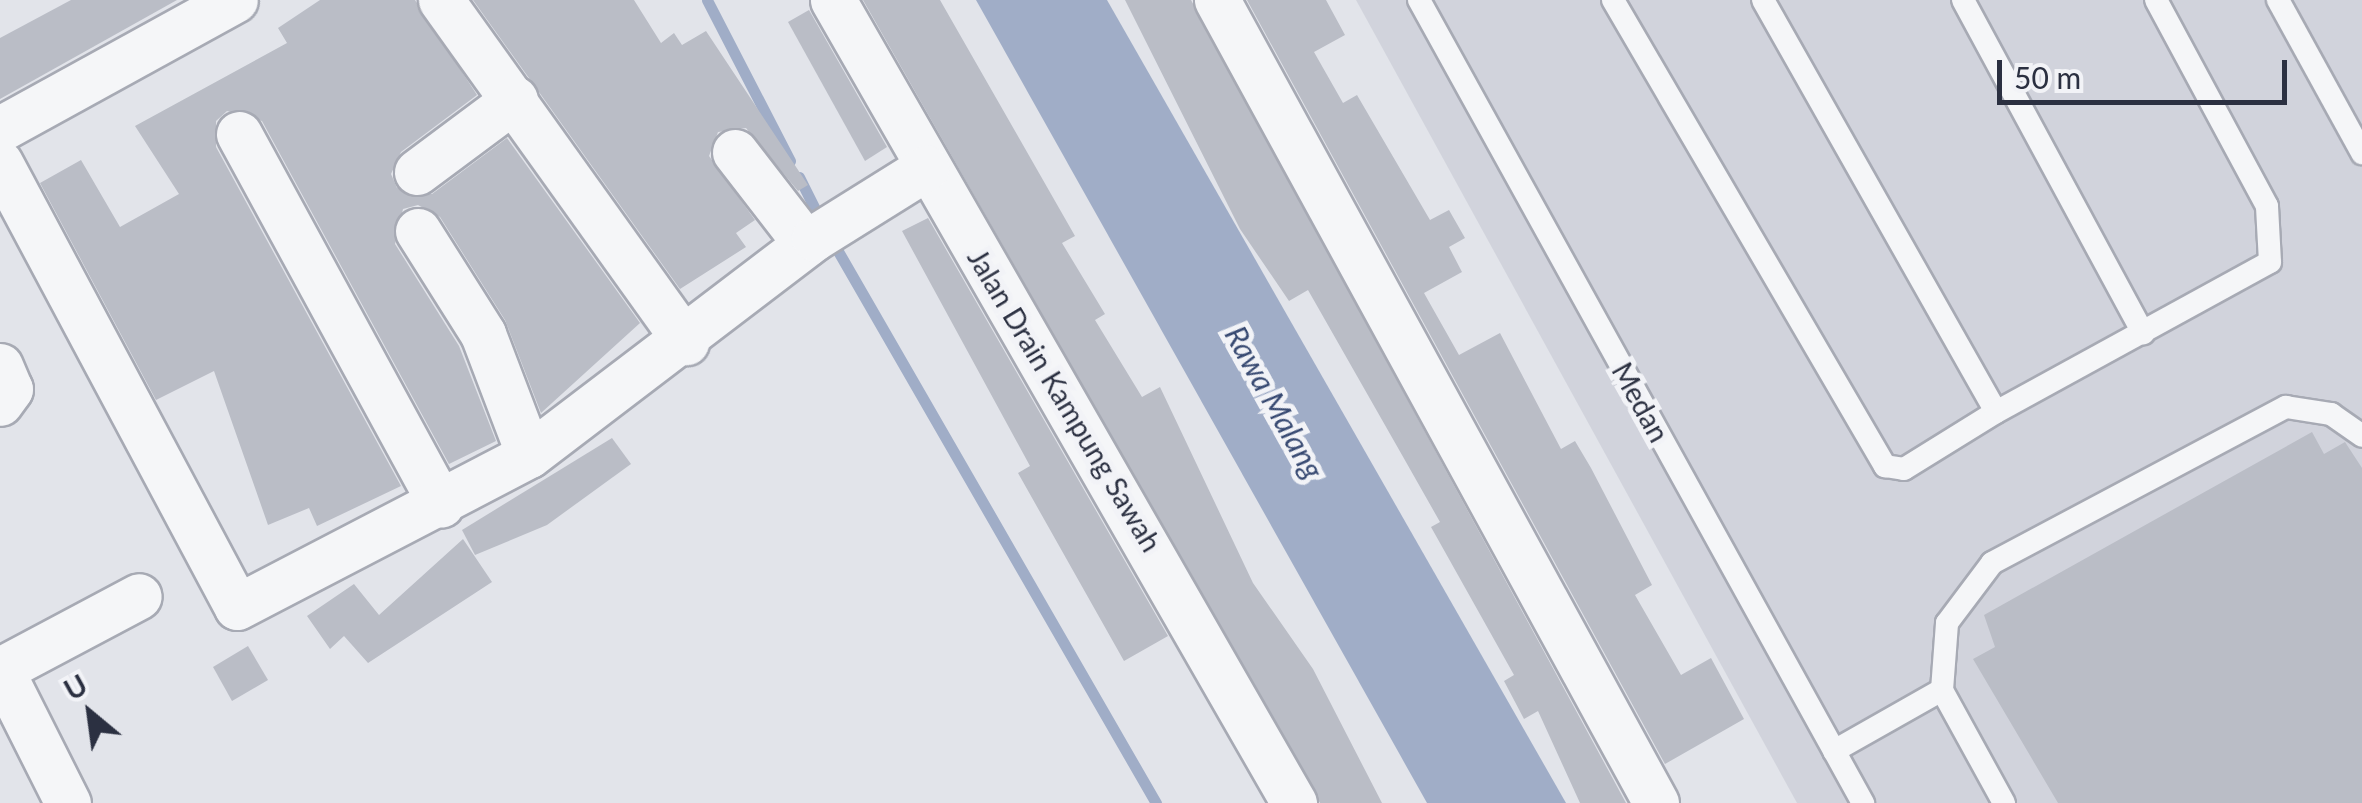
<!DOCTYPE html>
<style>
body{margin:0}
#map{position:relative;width:2362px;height:803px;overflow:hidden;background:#e2e4ea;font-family:Lato,sans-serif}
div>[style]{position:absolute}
.built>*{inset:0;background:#d1d3dc}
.water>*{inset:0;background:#a0adc7}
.stream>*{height:11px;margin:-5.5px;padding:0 5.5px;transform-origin:5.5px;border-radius:5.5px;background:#a0adc7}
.building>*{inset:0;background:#babdc6}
.roads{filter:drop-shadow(2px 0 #a7aab4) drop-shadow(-2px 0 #a7aab4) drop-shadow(0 2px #a7aab4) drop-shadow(0 -2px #a7aab4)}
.service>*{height:22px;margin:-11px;padding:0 11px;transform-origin:11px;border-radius:11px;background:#f5f6f8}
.minor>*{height:45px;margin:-22.5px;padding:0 22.5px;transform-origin:22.5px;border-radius:22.5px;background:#f5f6f8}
span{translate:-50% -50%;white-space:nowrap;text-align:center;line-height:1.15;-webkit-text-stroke:10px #f2f3f7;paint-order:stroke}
.street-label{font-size:28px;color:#2b3041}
.water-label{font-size:30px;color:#384a72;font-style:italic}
.north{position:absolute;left:40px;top:663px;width:100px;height:100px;-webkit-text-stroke:8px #f2f3f7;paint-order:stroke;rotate:331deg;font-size:28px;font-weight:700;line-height:40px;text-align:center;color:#2b3041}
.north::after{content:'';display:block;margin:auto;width:35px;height:45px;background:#2b3041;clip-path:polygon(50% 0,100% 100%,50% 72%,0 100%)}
.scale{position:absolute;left:1997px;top:60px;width:290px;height:45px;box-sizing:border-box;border:5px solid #2b3041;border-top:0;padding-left:12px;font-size:30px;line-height:35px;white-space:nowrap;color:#2b3041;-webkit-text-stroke:8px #f2f3f7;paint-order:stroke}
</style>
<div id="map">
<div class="built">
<i style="clip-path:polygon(1356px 0,2362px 0,2362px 803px,1797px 803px)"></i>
</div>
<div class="water">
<i style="clip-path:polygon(976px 0,1107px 0,1566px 803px,1427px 803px)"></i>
</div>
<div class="stream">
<i style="left:707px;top:0;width:181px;rotate:62.7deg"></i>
<i style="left:799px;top:177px;width:51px;rotate:63.4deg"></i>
<i style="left:831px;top:239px;width:651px;rotate:60.05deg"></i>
</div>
<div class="building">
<i style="clip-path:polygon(71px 0,177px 0,0 99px,0 38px)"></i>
<i style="clip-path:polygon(320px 0,415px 0,477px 95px,401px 152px,391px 174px,397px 188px,432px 194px,507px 138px,640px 323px,541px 413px,505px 320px,440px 217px,418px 205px,403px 209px,395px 244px,459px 346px,496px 441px,449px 464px,262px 121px,227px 111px,216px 121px,216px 147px,401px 486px,317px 526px,309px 508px,268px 525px,214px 371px,156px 400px,40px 183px,81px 160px,120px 227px,179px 194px,135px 126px,287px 43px,278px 28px)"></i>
<i style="clip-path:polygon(473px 0,634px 0,661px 43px,674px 33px,682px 45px,706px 31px,808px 185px,798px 191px,746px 128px,718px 132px,709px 156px,755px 220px,736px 233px,746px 247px,680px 289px)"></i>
<i style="clip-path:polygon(863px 0,940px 0,1075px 236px,1062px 243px,1105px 314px,1095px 320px,1142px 397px,1160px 387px,1253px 583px,1313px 669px,1382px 803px,1320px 803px)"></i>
<i style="clip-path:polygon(1125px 0,1191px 0,1626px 803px,1580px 803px,1538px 711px,1524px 719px,1504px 681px,1514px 675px,1431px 527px,1440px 522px,1402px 455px,1308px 290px,1289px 301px,1240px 229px)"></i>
<i style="clip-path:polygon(1247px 0,1326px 0,1345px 35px,1314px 52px,1343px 103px,1357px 95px,1430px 220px,1449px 210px,1465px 238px,1449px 247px,1462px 272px,1424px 293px,1459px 355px,1500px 333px,1561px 449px,1575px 441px,1591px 468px,1652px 585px,1635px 595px,1681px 675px,1711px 658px,1744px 719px,1665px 764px)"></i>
<i style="clip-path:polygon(809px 10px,887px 147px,865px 161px,788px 22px)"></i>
<i style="clip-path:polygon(928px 218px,1168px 636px,1124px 661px,1018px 473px,1030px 466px,902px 231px)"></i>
<i style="clip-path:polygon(2312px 432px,2324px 454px,2345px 442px,2362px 468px,2362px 803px,2058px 803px,1973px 659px,1995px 647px,1984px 615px)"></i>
<i style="clip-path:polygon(612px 438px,631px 464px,547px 525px,475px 555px,462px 530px)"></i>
<i style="clip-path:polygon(463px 539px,492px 582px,368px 663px,344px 636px,330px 649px,307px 616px,354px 584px,379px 615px)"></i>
<i style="clip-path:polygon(248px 646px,268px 680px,232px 701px,213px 667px)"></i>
</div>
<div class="roads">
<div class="service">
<i style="left:1419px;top:0;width:918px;rotate:61.06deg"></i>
<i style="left:1613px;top:0;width:540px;rotate:59.73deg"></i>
<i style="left:1885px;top:466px;width:19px;rotate:9deg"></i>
<i style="left:1904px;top:469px;width:108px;rotate:-31.8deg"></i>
<i style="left:1763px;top:0;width:473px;rotate:60.5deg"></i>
<i style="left:1996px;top:412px;width:312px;rotate:-28.7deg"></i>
<i style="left:2270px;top:262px;width:56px;rotate:-93.1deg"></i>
<i style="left:2267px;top:206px;width:234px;rotate:-118.3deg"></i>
<i style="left:1963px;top:0;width:379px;rotate:61.6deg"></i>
<i style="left:2278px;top:0;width:175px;rotate:61.2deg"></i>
<i style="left:1834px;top:751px;width:124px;rotate:-29.5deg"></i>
<i style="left:2004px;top:803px;width:129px;rotate:-118.8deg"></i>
<i style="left:1942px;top:690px;width:67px;rotate:-85.7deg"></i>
<i style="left:1947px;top:623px;width:75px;rotate:-53.1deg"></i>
<i style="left:1992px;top:563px;width:333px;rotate:-28deg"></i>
<i style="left:2286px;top:407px;width:46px;rotate:8.8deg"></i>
<i style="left:2331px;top:414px;width:38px;rotate:35deg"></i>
</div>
<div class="minor">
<i style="left:441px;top:0;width:421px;rotate:54.4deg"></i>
<i style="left:833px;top:0;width:926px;rotate:60.14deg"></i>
<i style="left:1217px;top:0;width:915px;rotate:61.33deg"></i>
<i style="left:0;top:129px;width:268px;rotate:-28.8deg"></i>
<i style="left:239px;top:134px;width:422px;rotate:61.4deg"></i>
<i style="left:735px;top:152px;width:116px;rotate:52.3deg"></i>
<i style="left:0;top:163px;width:503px;rotate:61.91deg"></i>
<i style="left:237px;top:607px;width:329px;rotate:-27.5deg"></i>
<i style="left:529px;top:455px;width:358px;rotate:-37.3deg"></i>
<i style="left:814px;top:238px;width:132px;rotate:-32deg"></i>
<i style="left:417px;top:172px;width:122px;rotate:-36.7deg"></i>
<i style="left:418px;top:231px;width:122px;rotate:57.7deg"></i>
<i style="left:483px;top:334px;width:129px;rotate:69.2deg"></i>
<i style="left:0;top:366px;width:25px;rotate:67deg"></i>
<i style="left:10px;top:389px;width:17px;rotate:126deg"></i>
<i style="left:0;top:670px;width:157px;rotate:-28deg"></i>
<i style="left:1px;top:670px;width:149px;rotate:63.3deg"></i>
</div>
</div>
<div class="street-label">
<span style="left:1065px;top:400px;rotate:59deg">Jalan Drain Kampung Sawah</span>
<span style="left:1641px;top:402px;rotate:61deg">Medan</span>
</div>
<div class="water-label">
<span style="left:1275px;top:402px;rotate:61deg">Rawa Malang</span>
</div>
<div class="north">U</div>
<div class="scale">50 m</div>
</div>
